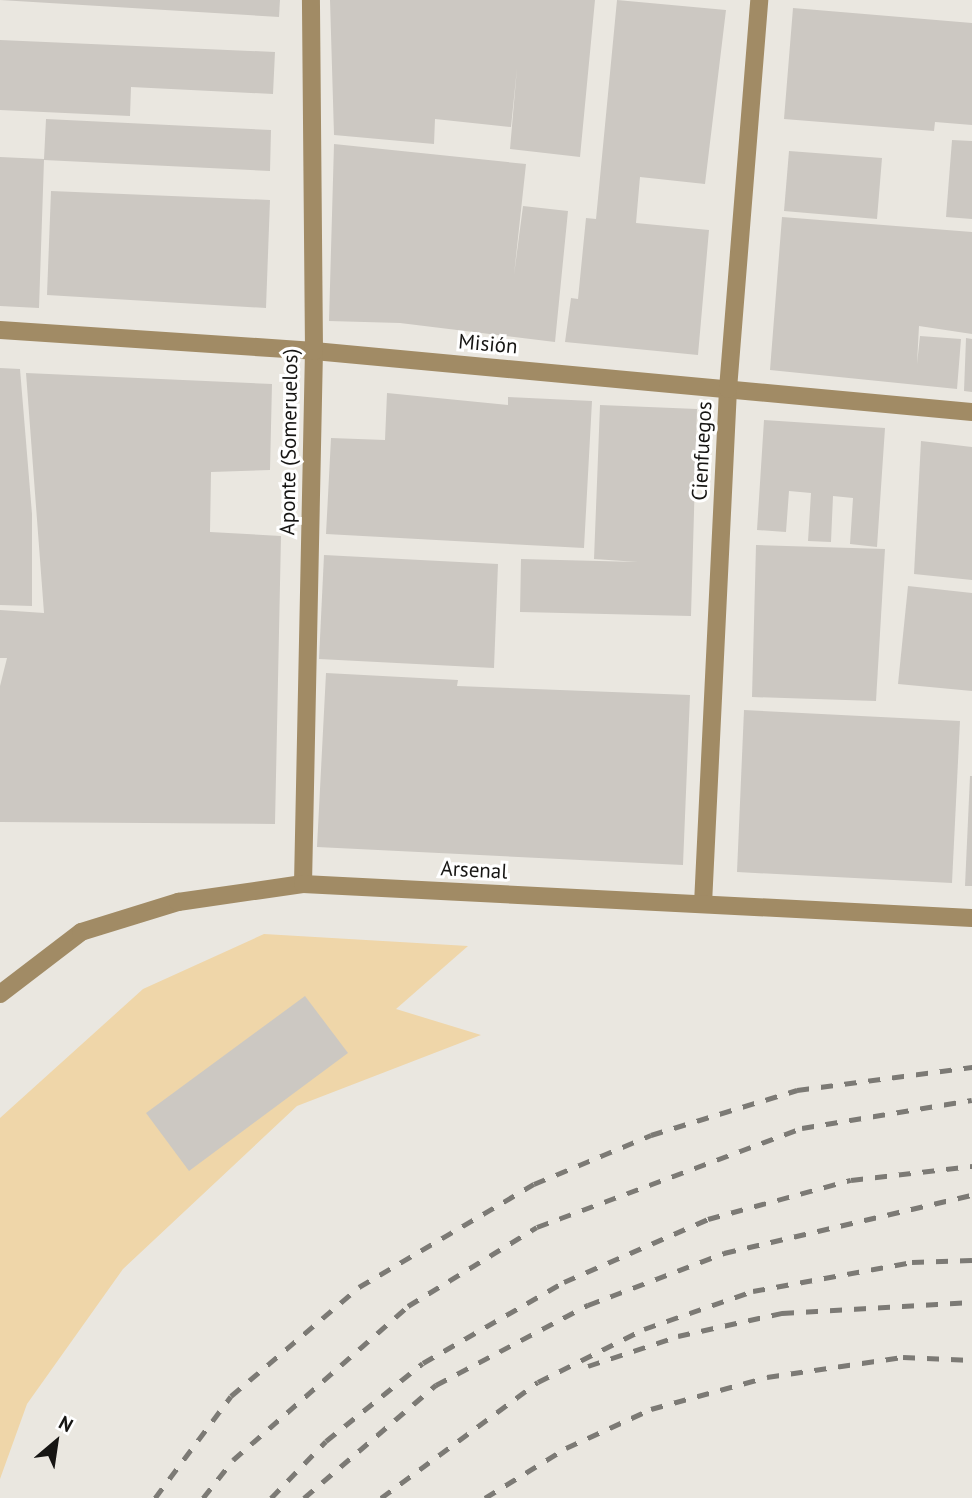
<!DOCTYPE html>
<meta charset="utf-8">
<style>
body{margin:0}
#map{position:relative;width:972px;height:1498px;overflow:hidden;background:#eae7e0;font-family:"PT Sans",sans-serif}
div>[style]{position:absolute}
.green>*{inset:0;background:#efd6a9}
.building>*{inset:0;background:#ccc8c2}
.minor>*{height:18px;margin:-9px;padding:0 9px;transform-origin:9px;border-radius:9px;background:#a18b65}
.rail>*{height:5px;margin-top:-2.5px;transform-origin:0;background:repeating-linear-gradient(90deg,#7c7a75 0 12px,transparent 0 24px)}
span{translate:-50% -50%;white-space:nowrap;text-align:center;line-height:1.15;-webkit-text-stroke:6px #fff;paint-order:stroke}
.street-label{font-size:21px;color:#161513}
.north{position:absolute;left:21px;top:1407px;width:70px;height:70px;-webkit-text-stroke:5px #fff;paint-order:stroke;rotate:29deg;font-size:19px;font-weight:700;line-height:28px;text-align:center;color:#161513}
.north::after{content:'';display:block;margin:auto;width:24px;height:32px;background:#161513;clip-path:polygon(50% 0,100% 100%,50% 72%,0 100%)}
</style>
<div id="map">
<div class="green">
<i style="clip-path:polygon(264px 934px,468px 946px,396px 1009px,481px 1035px,297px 1106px,123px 1269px,27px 1404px,0 1479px,0 1118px,143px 989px)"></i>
</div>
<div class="building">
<i style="clip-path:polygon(0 0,280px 0,279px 17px)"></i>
<i style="clip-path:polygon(330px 0,595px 0,580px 157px,510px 149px,517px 68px,511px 127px,435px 119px,434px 144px,334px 135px)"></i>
<i style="clip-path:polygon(617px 0,726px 10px,705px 184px,640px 177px,636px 223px,709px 230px,698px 355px,565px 342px,571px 298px,578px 299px,586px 218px,596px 219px)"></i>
<i style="clip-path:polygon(793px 8px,972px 23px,972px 125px,935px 122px,934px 131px,784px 119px)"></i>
<i style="clip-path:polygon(0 40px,275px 52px,273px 94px,131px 87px,130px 116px,0 110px)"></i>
<i style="clip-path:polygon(46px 119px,271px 130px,270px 171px,44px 160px,39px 308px,0 306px,0 157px,44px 159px)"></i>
<i style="clip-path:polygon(952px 140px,972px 141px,972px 219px,946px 217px)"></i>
<i style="clip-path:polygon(334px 144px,526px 164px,514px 275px,523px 206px,568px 211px,555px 342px,400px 323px,329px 321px)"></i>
<i style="clip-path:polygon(789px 151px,882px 158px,877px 219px,784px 211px)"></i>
<i style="clip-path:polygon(51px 191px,270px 200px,266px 308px,47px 295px)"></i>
<i style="clip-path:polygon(782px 217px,972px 232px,972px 334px,919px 326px,917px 364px,920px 336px,961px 339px,957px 389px,770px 370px)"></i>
<i style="clip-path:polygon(966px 338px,972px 339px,972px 392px,964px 391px)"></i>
<i style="clip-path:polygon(0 368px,20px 369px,32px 514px,32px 606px,0 605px)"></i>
<i style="clip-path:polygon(26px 373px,272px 384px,270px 470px,211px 472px,210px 532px,281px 536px,275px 824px,0 822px,0 686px,7px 658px,0 658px,0 610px,44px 613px)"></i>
<i style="clip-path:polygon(387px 393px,508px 405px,508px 397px,592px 401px,584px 548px,326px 534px,331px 438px,385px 440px)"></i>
<i style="clip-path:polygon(600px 405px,697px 409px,691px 616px,520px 612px,521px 559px,638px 562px,594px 559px)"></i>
<i style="clip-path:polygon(764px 420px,885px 428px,877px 547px,850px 544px,853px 498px,833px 496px,831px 542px,808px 541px,811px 493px,789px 491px,786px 532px,757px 530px)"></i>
<i style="clip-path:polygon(921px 441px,972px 447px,972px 580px,914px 574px)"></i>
<i style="clip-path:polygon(756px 545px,885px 549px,876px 701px,752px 697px)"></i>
<i style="clip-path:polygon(324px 555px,498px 564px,494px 668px,319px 659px)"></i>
<i style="clip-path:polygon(908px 586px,972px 593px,972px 691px,898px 684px)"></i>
<i style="clip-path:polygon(326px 673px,458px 680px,457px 686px,690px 695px,683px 865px,317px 847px)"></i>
<i style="clip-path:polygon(744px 710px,960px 721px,952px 883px,737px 872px)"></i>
<i style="clip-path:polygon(970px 776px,972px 776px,972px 886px,965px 886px)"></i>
<i style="clip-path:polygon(305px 996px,348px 1053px,189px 1171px,146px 1113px)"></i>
</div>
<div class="minor">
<i style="left:0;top:330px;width:315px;rotate:3.8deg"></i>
<i style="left:314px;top:351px;width:661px;rotate:5.3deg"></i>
<i style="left:303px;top:884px;width:533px;rotate:-88.82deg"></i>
<i style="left:314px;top:351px;width:351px;rotate:-90.5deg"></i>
<i style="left:703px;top:904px;width:516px;rotate:-87.22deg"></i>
<i style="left:728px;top:389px;width:390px;rotate:-85.4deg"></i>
<i style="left:0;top:994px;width:102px;rotate:-37.4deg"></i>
<i style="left:81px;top:932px;width:102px;rotate:-17.2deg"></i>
<i style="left:178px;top:902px;width:126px;rotate:-8.2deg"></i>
<i style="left:303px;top:884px;width:670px;rotate:2.91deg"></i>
</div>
<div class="rail">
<i style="left:588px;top:1366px;width:95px;rotate:-18.4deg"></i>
<i style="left:678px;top:1336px;width:107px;rotate:-12.5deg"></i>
<i style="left:782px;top:1313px;width:190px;rotate:-3.3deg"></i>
<i style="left:155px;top:1498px;width:127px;rotate:-53.3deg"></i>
<i style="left:231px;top:1396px;width:168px;rotate:-40.4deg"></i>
<i style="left:359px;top:1287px;width:203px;rotate:-30.5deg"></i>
<i style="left:534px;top:1184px;width:127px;rotate:-22.7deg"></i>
<i style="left:651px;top:1135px;width:153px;rotate:-17.1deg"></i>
<i style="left:797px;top:1090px;width:177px;rotate:-7.5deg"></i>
<i style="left:203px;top:1498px;width:48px;rotate:-51.7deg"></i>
<i style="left:233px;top:1460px;width:233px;rotate:-41.3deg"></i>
<i style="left:408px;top:1306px;width:151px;rotate:-31.5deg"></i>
<i style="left:537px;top:1227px;width:283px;rotate:-20.5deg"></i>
<i style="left:802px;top:1128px;width:172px;rotate:-9.4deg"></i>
<i style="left:271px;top:1498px;width:79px;rotate:-46deg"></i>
<i style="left:326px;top:1441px;width:124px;rotate:-38.8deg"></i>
<i style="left:423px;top:1363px;width:163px;rotate:-29.9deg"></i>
<i style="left:564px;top:1282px;width:157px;rotate:-23.6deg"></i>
<i style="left:708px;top:1219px;width:148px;rotate:-15.3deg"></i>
<i style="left:851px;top:1180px;width:122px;rotate:-6.6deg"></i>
<i style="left:304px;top:1498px;width:174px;rotate:-40.6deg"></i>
<i style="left:436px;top:1385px;width:172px;rotate:-27.8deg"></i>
<i style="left:588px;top:1305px;width:146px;rotate:-20.9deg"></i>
<i style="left:724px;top:1253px;width:255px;rotate:-13.2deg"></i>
<i style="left:381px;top:1498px;width:195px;rotate:-36.5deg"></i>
<i style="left:538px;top:1382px;width:119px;rotate:-26.6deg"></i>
<i style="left:644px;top:1329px;width:115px;rotate:-19.2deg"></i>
<i style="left:753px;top:1291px;width:162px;rotate:-10.3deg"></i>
<i style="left:912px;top:1262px;width:60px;rotate:-1.9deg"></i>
<i style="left:485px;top:1498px;width:95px;rotate:-31.7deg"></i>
<i style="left:566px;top:1448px;width:94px;rotate:-24.6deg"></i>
<i style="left:651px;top:1409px;width:120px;rotate:-15.4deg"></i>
<i style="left:767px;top:1377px;width:137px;rotate:-8.4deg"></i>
<i style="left:903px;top:1357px;width:69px;rotate:2.5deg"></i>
</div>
<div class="street-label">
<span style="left:488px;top:344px;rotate:5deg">Misión</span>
<span style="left:289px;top:442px;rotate:-89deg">Aponte (Someruelos)</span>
<span style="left:702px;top:451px;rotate:-87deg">Cienfuegos</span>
<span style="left:474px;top:870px;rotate:3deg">Arsenal</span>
</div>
<div class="north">N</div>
</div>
